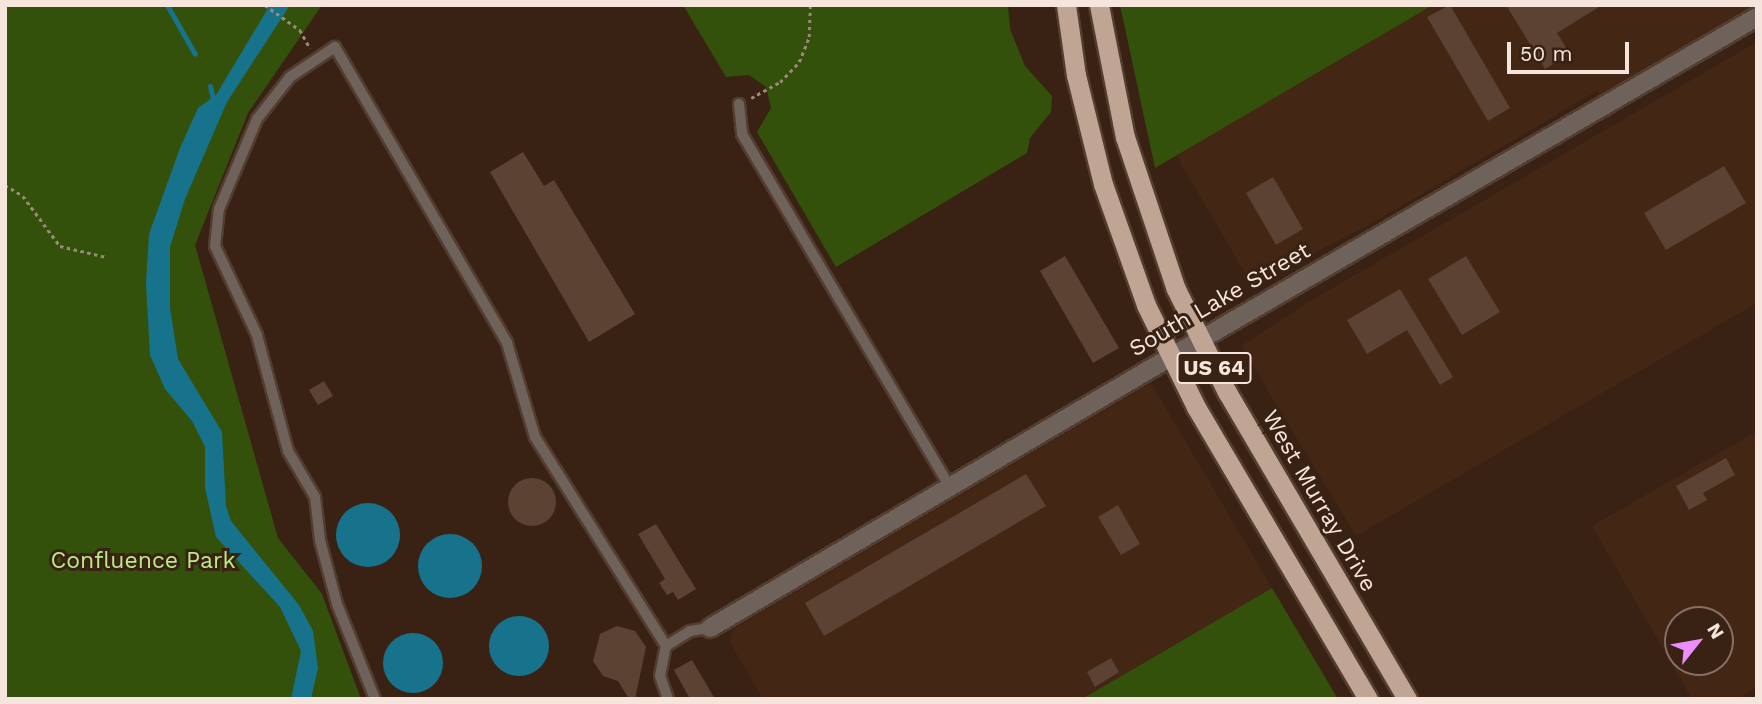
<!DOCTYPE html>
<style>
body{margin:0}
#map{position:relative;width:1762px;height:704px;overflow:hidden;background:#392214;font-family:"Work Sans",sans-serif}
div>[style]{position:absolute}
.built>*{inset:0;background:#432614}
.green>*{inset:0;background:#33510a}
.water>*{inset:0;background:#17738b}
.round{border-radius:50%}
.stream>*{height:5px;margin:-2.5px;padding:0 2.5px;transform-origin:2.5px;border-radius:2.5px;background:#17738b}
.building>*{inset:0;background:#5b4233}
.path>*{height:2.5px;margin-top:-1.25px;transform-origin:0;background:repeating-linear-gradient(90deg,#9c887d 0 3.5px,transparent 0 7px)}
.roads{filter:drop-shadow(2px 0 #533d30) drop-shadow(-2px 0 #533d30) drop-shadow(0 2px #533d30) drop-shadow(0 -2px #533d30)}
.service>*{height:10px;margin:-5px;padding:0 5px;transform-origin:5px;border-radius:5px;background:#6e625a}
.minor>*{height:18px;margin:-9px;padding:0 9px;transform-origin:9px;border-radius:9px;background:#6e625a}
.tertiary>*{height:18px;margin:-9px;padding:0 9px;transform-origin:9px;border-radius:9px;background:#6e625a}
.trunk>*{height:19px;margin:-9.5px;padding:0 9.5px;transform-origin:9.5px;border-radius:9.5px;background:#c0a594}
span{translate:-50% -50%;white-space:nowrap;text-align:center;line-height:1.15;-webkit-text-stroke:6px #392214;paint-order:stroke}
.shield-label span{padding:2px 5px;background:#392214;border:2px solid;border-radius:5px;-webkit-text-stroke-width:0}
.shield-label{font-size:21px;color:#f5e5dc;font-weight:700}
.street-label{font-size:23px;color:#f5e5dc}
.park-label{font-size:23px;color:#b9ec88}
.frame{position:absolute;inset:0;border:7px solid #f5e5dc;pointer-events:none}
.north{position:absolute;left:1664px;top:606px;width:70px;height:70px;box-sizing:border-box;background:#392214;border:2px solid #847064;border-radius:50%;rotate:59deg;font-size:19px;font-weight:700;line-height:28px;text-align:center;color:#f5e5dc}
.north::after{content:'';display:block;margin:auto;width:24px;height:32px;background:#eb8dfc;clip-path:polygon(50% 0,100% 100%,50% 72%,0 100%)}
.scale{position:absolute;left:1507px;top:42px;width:122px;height:32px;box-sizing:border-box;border:4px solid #f5e5dc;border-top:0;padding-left:9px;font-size:21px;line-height:24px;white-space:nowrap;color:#f5e5dc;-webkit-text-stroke:5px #392214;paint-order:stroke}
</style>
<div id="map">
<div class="built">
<i style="clip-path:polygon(1433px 5px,1757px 5px,1601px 97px,1597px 91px,1374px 222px,1252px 285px,1176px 155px)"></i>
<i style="clip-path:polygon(1757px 42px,1757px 303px,1356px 536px,1241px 346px,1305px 304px)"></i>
<i style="clip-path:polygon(1151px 383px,1272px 588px,1082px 699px,763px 699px,729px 641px,733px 629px)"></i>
<i style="clip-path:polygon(evenodd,1757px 431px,1757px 687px,1737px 699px,1692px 699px,1592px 526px,1757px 431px,1678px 620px,1720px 620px,1720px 662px,1678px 662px,1678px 620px)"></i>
</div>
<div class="green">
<i style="clip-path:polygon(5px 5px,322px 5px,248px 113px,195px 245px,278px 538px,322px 594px,361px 699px,5px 699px)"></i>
<i style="clip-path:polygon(683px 5px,1008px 5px,1010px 29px,1025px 66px,1052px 96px,1051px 112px,1030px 138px,1027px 153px,836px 267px,757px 132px,771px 108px,766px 87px,749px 75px,726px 77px)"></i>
<i style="clip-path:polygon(1120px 5px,1433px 5px,1155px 168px)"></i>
<i style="clip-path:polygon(1272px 588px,1338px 699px,1082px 699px)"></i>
</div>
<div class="water">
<i style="clip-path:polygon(270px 5px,290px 5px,227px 102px,185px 199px,170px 247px,170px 308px,178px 359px,222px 432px,226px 506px,231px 521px,299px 605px,313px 631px,318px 668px,311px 699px,291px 699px,301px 651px,280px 607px,216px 537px,205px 488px,205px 447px,192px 421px,165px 389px,150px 355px,146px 284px,149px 234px,180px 148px,198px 108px,216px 95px)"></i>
<i class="round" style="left:336px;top:503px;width:64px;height:64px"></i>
<i class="round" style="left:418px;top:534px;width:64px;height:64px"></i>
<i class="round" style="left:489px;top:616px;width:60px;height:60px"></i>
<i class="round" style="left:383px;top:633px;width:60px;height:60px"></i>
</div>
<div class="stream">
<i style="left:167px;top:5px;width:56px;rotate:60.3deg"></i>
<i style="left:210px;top:86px;width:17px;rotate:77deg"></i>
</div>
<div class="building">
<i style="clip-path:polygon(1450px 5px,1510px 108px,1488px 121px,1427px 17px)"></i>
<i style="clip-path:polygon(1506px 5px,1602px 5px,1557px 33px,1570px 54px,1545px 69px)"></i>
<i style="clip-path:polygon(523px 152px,544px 186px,554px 180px,635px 314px,589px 342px,490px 172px)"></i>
<i style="clip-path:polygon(1724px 166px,1746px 203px,1666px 250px,1644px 213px)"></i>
<i style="clip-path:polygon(1273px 177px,1303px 229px,1276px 245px,1246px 193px)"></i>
<i style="clip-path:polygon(1065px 256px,1119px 348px,1093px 363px,1040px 271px)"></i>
<i style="clip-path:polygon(1466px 256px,1500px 312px,1462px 335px,1428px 279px)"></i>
<i style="clip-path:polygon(1400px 289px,1453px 377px,1440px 385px,1407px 330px,1367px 354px,1347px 320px)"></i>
<i style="clip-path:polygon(324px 381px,333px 396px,318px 405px,309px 390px)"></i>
<i style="clip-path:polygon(1726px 458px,1735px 475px,1703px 493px,1707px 500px,1689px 510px,1676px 486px)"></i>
<i style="clip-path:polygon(1026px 474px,1046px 506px,824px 636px,805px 603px)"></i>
<i class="round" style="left:508px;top:478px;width:48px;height:48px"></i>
<i style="clip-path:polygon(1118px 505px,1140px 544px,1121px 555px,1098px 517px)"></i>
<i style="clip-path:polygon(656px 524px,696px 589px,678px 600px,673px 592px,667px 595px,659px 583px,665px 579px,638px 534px)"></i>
<i style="clip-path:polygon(617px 626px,635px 631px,646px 647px,635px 699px,629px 699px,618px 681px,603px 676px,593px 661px,600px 634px)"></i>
<i style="clip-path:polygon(1111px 658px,1119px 672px,1095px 687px,1087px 672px)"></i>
<i style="clip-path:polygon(692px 660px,715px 699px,690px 699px,674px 670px)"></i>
</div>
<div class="path">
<i style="left:265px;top:5px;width:43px;rotate:35.5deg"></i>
<i style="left:300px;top:30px;width:21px;rotate:61deg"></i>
<i style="left:751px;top:98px;width:33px;rotate:-29deg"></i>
<i style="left:780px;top:82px;width:28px;rotate:-46deg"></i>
<i style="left:799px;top:62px;width:27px;rotate:-68deg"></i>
<i style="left:809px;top:37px;width:32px;rotate:-88deg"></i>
<i style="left:5px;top:185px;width:21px;rotate:31deg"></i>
<i style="left:23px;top:196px;width:62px;rotate:53.5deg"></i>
<i style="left:60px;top:246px;width:47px;rotate:13.4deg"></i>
</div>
<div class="roads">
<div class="service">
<i style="left:739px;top:104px;width:30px;rotate:84deg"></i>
<i style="left:742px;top:134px;width:410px;rotate:59.5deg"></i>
<i style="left:375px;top:699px;width:102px;rotate:-111.8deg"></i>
<i style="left:337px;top:604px;width:66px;rotate:-104.9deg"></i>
<i style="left:320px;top:540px;width:43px;rotate:-96.6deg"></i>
<i style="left:315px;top:497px;width:53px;rotate:-120.4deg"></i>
<i style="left:288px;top:451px;width:120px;rotate:-105deg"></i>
<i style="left:257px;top:335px;width:98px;rotate:-115.3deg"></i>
<i style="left:215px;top:246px;width:37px;rotate:-84deg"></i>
<i style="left:219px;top:209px;width:98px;rotate:-67.1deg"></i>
<i style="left:257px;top:119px;width:53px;rotate:-51.8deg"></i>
<i style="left:290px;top:77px;width:54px;rotate:-33.7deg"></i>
<i style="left:335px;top:47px;width:342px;rotate:59.8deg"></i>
<i style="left:507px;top:343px;width:98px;rotate:73.4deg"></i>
<i style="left:535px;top:437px;width:247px;rotate:57.9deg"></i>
<i style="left:668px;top:699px;width:24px;rotate:-109deg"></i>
<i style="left:660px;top:676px;width:31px;rotate:-79deg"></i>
<i style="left:666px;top:646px;width:28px;rotate:-32deg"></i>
<i style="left:690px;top:631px;width:20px;rotate:-9deg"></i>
</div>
<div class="minor">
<i style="left:710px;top:628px;width:533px;rotate:-30.47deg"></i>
</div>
<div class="tertiary">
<i style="left:1169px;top:358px;width:680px;rotate:-30.11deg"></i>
</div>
<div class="trunk">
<i style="left:1066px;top:5px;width:71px;rotate:81.9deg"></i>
<i style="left:1076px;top:75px;width:112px;rotate:76.1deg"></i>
<i style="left:1103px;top:184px;width:128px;rotate:70.4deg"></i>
<i style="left:1146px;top:305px;width:114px;rotate:63.9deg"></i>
<i style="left:1196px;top:407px;width:339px;rotate:59.5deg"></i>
<i style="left:1099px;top:5px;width:135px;rotate:78.9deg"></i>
<i style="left:1125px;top:137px;width:160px;rotate:71.5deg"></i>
<i style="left:1176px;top:289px;width:115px;rotate:63.7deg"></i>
<i style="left:1227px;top:392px;width:356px;rotate:59.6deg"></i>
</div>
</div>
<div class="shield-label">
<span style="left:1214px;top:368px">US 64</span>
</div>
<div class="street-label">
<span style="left:1220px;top:300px;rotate:-30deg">South Lake Street</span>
<span style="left:1319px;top:501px;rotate:60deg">West Murray Drive</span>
</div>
<div class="park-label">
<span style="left:143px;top:561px">Confluence Park</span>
</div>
<div class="frame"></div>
<div class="north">N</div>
<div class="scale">50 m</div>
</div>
